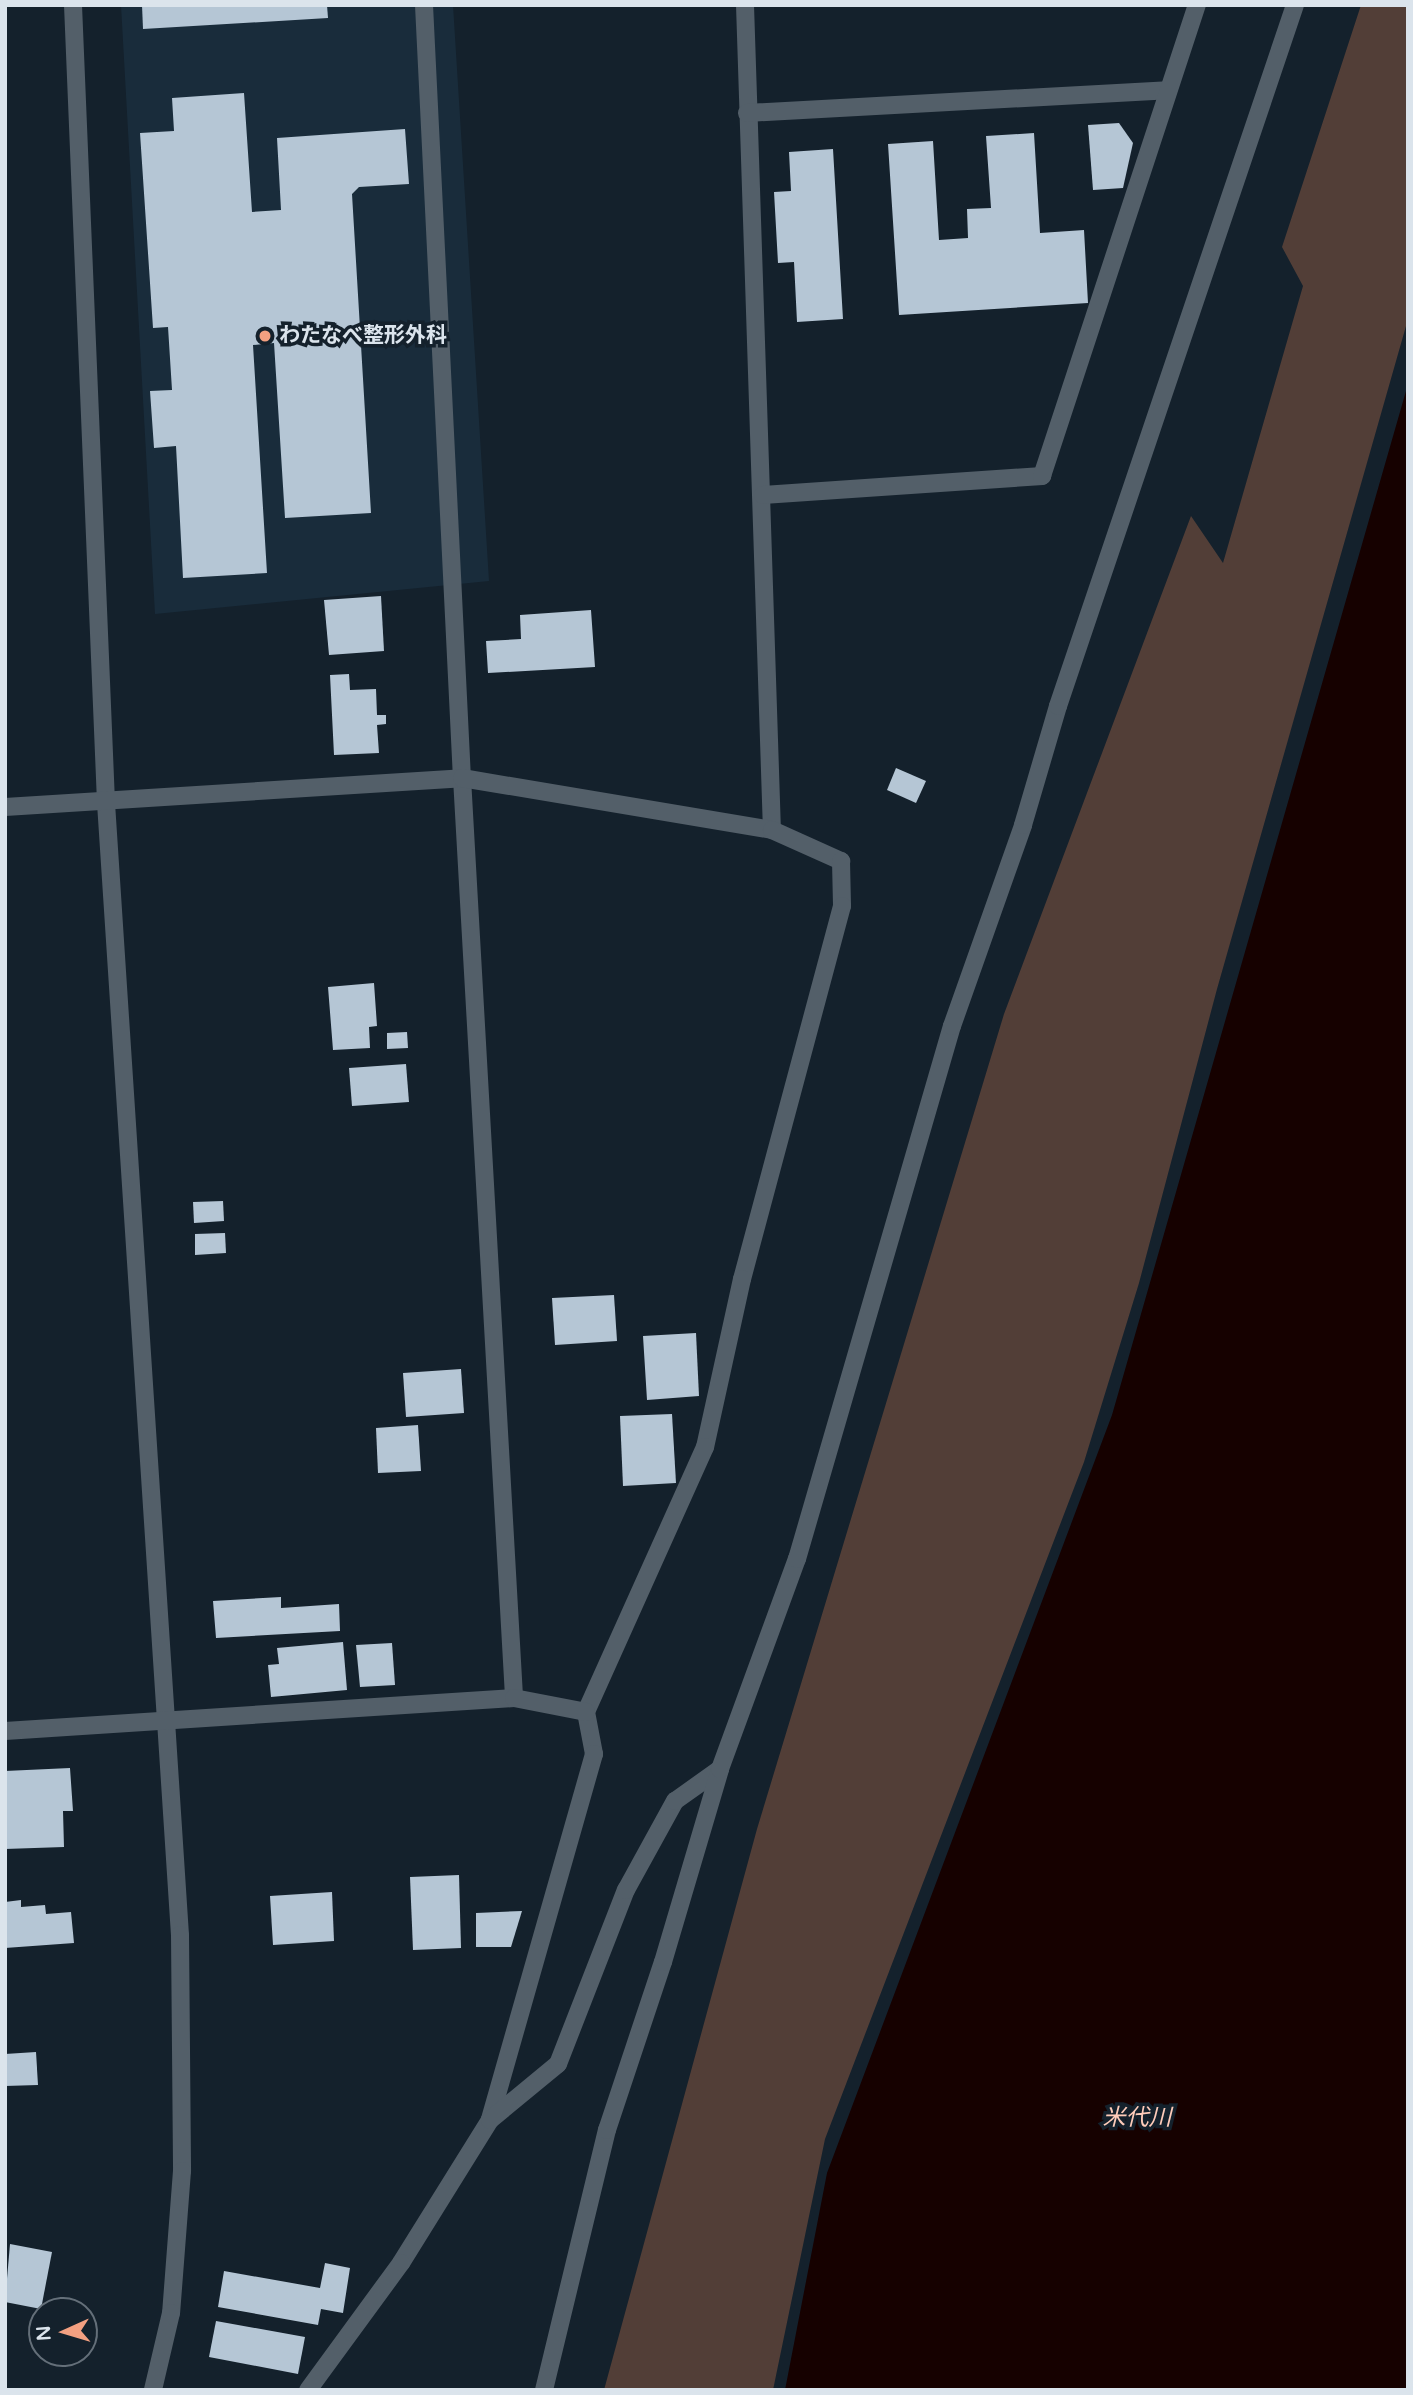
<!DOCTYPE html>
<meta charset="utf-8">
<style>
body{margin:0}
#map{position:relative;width:1413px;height:2395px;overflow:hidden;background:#14212c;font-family:"Varela Round","Noto Sans JP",sans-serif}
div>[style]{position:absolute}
.built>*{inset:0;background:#192c3b}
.green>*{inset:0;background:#523e37}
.water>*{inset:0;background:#160100}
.building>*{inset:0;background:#b5c6d5}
.minor>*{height:18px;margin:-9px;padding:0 9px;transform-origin:9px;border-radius:9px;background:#535f69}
.dots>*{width:19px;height:19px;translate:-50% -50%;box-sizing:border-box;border:4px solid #14212c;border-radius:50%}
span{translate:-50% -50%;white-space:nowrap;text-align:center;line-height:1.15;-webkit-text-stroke:7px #14212c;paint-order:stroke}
.poi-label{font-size:21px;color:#dbe4ec;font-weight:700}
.left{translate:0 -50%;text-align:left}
.water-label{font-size:23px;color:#feccba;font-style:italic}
.frame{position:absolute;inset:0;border:7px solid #dbe4ec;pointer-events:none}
.north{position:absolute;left:28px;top:2297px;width:70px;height:70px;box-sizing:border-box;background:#14212c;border:2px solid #646f79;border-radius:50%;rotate:266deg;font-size:19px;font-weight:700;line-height:28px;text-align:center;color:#dbe4ec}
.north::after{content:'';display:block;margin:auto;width:24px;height:32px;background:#f3a081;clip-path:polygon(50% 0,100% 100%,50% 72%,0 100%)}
</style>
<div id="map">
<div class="built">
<i style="clip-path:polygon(121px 5px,453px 5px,489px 581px,155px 614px)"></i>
</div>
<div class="green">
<i style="clip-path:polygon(1361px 5px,1408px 5px,1408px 319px,1217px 989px,1139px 1283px,1084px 1462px,825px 2139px,773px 2390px,604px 2390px,757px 1829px,1004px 1014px,1191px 516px,1223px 563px,1303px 286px,1282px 247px)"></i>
</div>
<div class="water">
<i style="clip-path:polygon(1408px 384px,1408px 2390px,785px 2390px,827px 2173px,1112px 1415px)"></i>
</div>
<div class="building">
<i style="clip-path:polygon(142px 5px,327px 5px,328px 18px,143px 29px)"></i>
<i style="clip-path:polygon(244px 93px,252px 212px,281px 210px,277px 138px,405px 129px,409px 184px,359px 187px,352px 194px,371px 513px,285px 518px,274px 343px,253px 345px,267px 573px,183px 578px,176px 446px,154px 448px,150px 391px,172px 390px,168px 327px,153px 328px,140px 133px,174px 131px,172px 98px)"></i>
<i style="clip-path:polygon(1119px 123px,1133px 143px,1123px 188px,1093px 190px,1088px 125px)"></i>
<i style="clip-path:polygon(1034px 133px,1040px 233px,1084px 230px,1088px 303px,899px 315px,888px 144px,933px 141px,939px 240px,968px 238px,967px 209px,991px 208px,986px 136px)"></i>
<i style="clip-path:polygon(833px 149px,843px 319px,797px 322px,794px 262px,778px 263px,774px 192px,791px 191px,789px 152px)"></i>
<i style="clip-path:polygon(381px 596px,384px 651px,329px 655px,324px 600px)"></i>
<i style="clip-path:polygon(591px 610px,595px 667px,488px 673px,486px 641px,521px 639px,520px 615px)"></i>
<i style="clip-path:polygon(349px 674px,350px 690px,376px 689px,377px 715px,386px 715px,386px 724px,377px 725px,379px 753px,334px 755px,330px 675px)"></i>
<i style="clip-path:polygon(896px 768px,926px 781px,916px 803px,887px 790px)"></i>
<i style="clip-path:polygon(374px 983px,377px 1026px,369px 1027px,370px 1048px,333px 1050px,328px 987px)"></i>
<i style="clip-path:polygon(407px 1032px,408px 1048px,387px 1049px,387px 1033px)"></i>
<i style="clip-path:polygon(406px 1064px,409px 1102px,352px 1106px,349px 1068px)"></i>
<i style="clip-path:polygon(223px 1201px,224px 1221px,194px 1223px,193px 1202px)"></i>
<i style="clip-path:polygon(225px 1233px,226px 1253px,195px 1255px,195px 1234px)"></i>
<i style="clip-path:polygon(614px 1295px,617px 1341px,555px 1345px,552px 1298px)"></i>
<i style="clip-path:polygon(696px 1333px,699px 1396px,647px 1400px,643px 1336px)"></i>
<i style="clip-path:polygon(461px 1369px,464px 1413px,406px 1417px,403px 1373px)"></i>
<i style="clip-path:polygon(672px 1414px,676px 1483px,623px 1486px,620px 1416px)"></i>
<i style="clip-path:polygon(418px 1425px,421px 1471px,378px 1473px,376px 1428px)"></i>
<i style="clip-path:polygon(281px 1597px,281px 1608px,339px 1604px,340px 1631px,216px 1638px,213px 1601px)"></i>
<i style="clip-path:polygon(343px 1642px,347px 1690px,271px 1697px,268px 1665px,279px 1664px,277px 1648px)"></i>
<i style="clip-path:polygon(392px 1643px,395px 1685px,360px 1687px,356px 1645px)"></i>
<i style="clip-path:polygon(70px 1768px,73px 1811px,63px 1811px,64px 1847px,5px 1849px,5px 1771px)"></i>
<i style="clip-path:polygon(459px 1875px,461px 1948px,413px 1950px,410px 1877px)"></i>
<i style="clip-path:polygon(332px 1892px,334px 1941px,273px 1945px,270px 1896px)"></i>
<i style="clip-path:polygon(21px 1900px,21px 1907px,45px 1905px,46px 1914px,71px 1912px,74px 1943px,5px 1948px,5px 1902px)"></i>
<i style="clip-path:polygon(522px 1911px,511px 1947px,476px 1947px,476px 1913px)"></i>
<i style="clip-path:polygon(36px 2052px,38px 2085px,5px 2086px,5px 2054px)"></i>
<i style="clip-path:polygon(10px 2244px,52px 2252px,41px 2309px,5px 2302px)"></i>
<i style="clip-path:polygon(325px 2263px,350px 2268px,343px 2313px,321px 2309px,318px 2325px,218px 2307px,224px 2271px,320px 2288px)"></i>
<i style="clip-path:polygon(216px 2321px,305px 2337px,298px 2374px,209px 2357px)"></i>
</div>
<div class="minor">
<i style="left:73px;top:5px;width:799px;rotate:87.63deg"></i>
<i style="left:106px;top:803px;width:1134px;rotate:86.26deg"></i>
<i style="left:180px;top:1935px;width:236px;rotate:89.5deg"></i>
<i style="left:182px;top:2171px;width:142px;rotate:94.4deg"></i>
<i style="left:171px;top:2313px;width:79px;rotate:103.2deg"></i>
<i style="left:424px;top:5px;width:774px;rotate:87.19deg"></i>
<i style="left:462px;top:778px;width:921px;rotate:86.76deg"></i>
<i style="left:745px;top:5px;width:825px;rotate:88.13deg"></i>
<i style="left:747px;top:113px;width:421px;rotate:-3.1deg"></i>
<i style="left:763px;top:495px;width:280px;rotate:-3.9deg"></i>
<i style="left:1042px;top:476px;width:496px;rotate:-71.8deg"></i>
<i style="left:5px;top:807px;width:458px;rotate:-3.6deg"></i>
<i style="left:462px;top:778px;width:314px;rotate:9.5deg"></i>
<i style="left:772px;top:830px;width:76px;rotate:24.2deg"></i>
<i style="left:841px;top:861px;width:45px;rotate:88.7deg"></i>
<i style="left:842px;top:906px;width:386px;rotate:105deg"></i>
<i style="left:742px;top:1279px;width:172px;rotate:102.4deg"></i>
<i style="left:705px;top:1447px;width:290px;rotate:114.2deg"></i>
<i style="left:586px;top:1712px;width:43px;rotate:79.2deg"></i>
<i style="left:594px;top:1754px;width:380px;rotate:105.9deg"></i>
<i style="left:490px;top:2120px;width:168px;rotate:121.9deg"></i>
<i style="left:401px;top:2263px;width:157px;rotate:126.2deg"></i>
<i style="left:5px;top:1731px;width:510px;rotate:-3.71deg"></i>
<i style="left:514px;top:1698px;width:73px;rotate:11deg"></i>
<i style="left:490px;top:2120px;width:88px;rotate:-39.5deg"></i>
<i style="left:558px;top:2064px;width:187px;rotate:-68.7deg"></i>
<i style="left:626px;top:1890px;width:102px;rotate:-61.2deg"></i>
<i style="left:675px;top:1801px;width:55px;rotate:-35.4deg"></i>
<i style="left:544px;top:2390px;width:268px;rotate:-76.4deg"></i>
<i style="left:607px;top:2130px;width:177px;rotate:-71.6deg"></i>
<i style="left:663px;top:1962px;width:201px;rotate:-73.5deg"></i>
<i style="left:720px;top:1769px;width:224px;rotate:-69.9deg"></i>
<i style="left:797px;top:1559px;width:555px;rotate:-73.79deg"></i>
<i style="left:952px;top:1026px;width:213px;rotate:-70.5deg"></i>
<i style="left:1023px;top:825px;width:124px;rotate:-73.6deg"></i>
<i style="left:1058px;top:706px;width:740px;rotate:-71.32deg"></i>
</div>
<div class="dots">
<i style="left:265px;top:336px;background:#f3a081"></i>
</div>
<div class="poi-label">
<span class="left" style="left:279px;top:336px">わたなべ整形外科</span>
</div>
<div class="water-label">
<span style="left:1137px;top:2118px">米代川</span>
</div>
<div class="frame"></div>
<div class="north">N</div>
</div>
